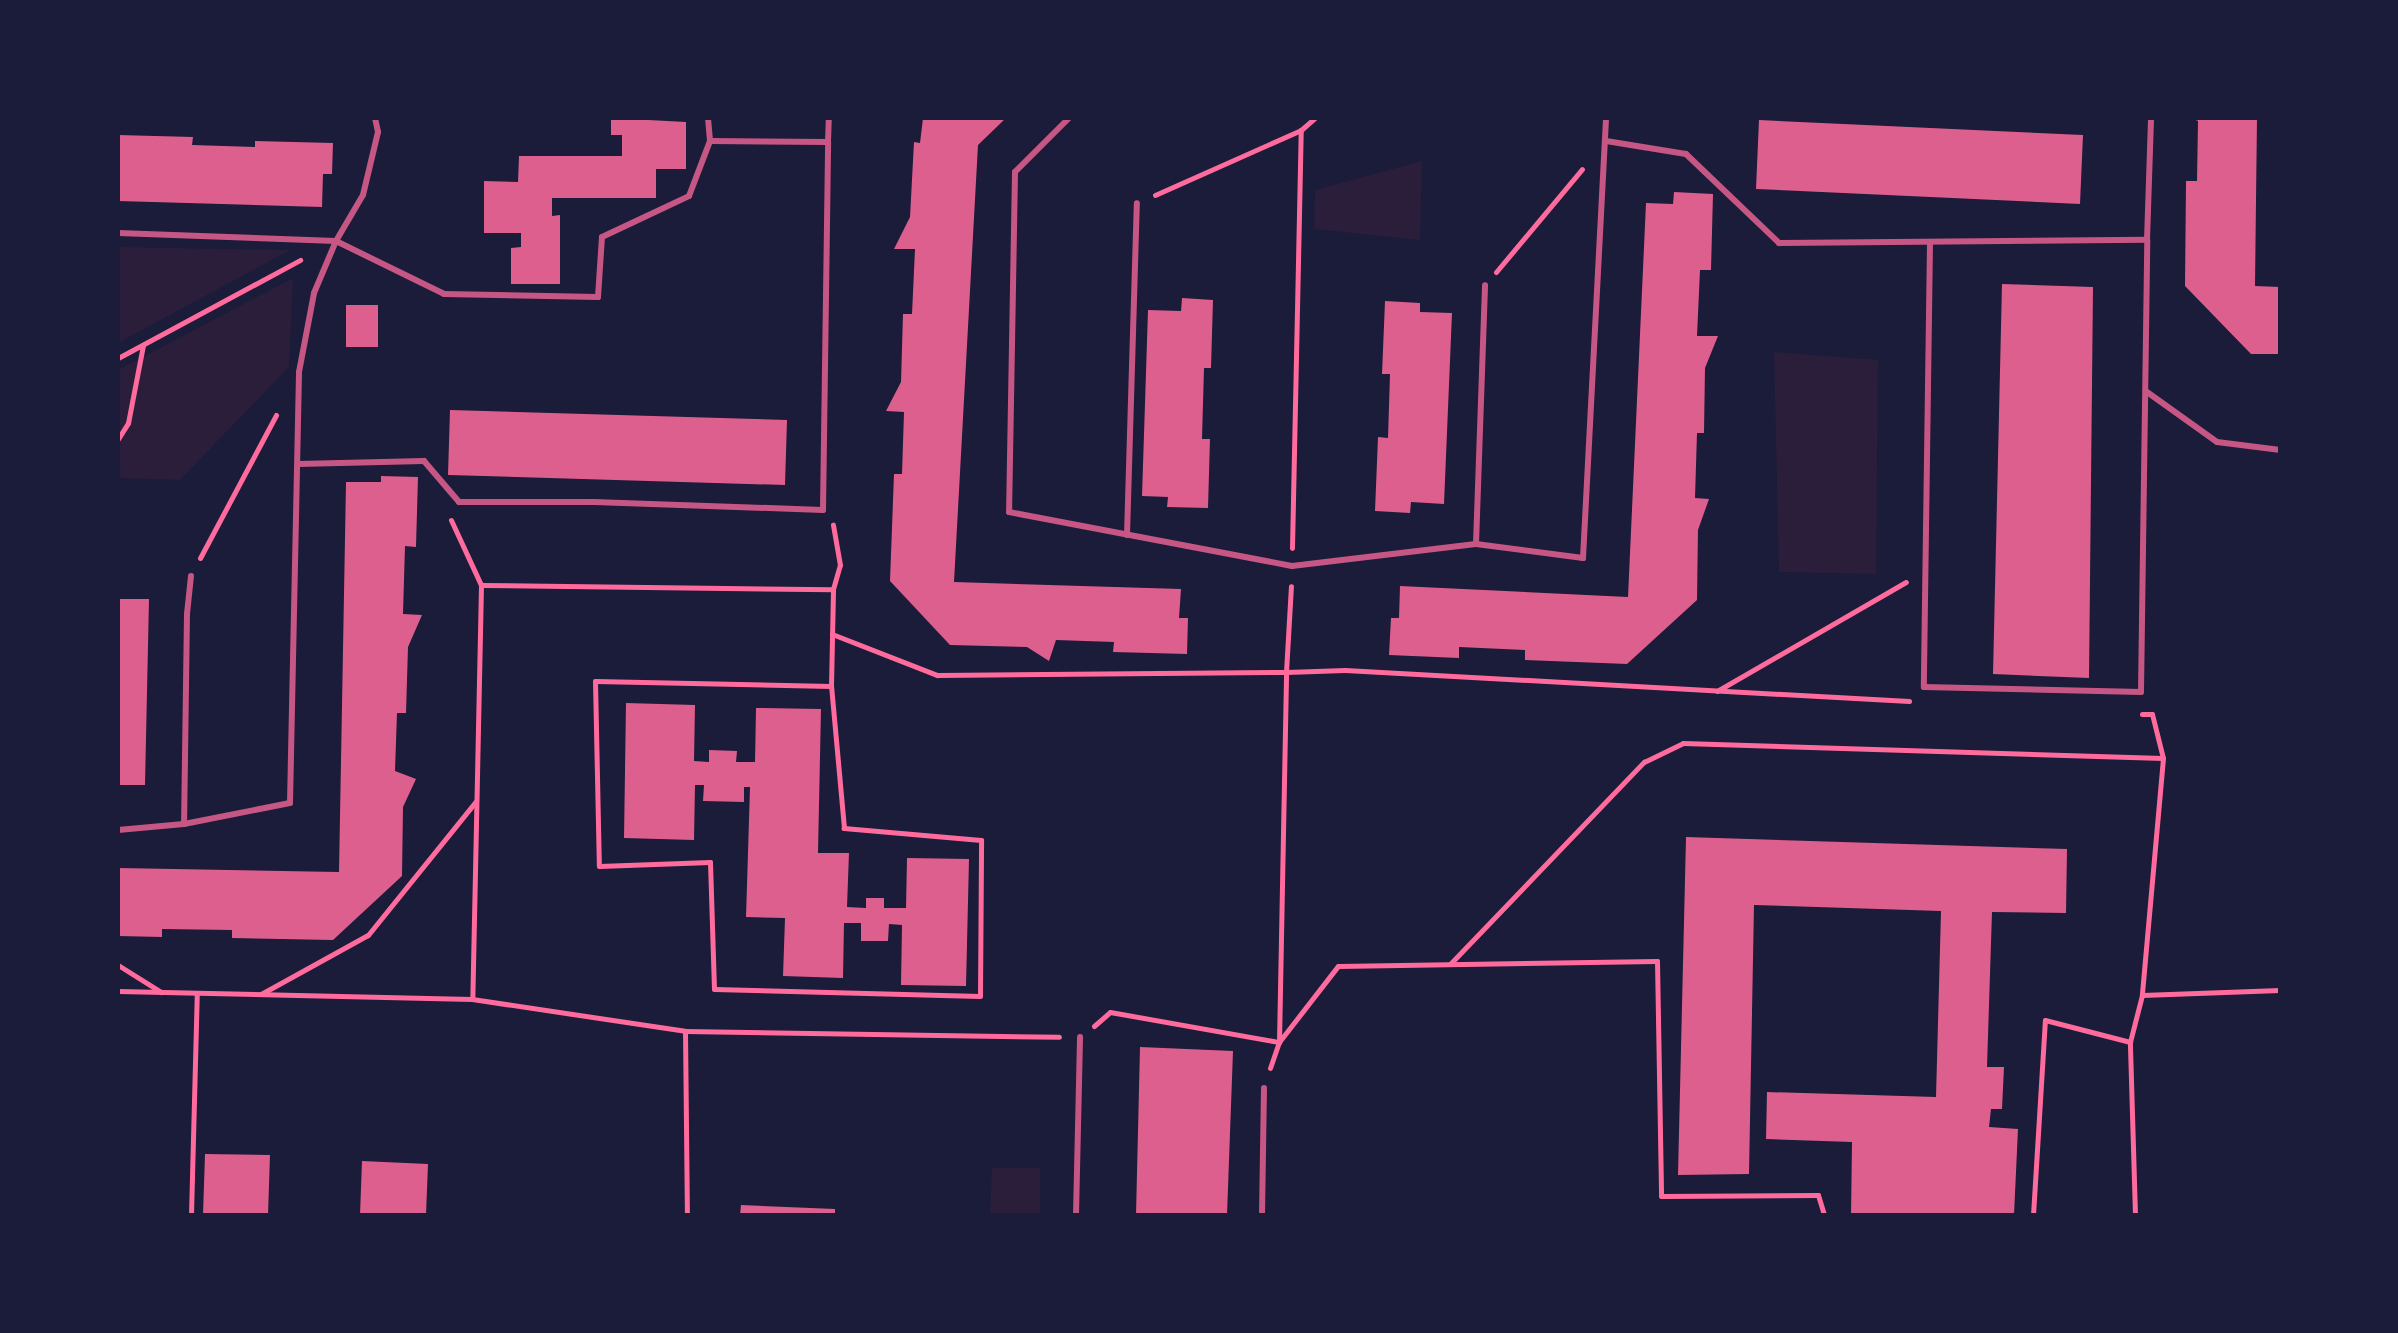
<!DOCTYPE html>
<style>
body{margin:0}
#map{position:relative;width:2398px;height:1333px;overflow:hidden;background:#1b1b3a;font-family:"PT Sans",sans-serif}
div>[style]{position:absolute}
.green>*{inset:0;background:#2a1e3b}
.building>*{inset:0;background:#dd5f8e}
.path>*{height:5px;margin:-2.5px;padding:0 2.5px;transform-origin:2.5px;border-radius:2.5px;background:#ff6b9d}
.service>*{height:6px;margin:-3px;padding:0 3px;transform-origin:3px;border-radius:3px;background:#c65784}
span{translate:-50% -50%;white-space:nowrap;text-align:center;line-height:1.15;-webkit-text-stroke:6px #1b1b3a;paint-order:stroke}
.frame{position:absolute;inset:0;border:120px solid #1b1b3a;pointer-events:none}
</style>
<div id="map">
<div class="green">
<i style="clip-path:polygon(1422px 161px,1420px 240px,1314px 229px,1315px 190px)"></i>
<i style="clip-path:polygon(118px 247px,290px 250px,118px 343px)"></i>
<i style="clip-path:polygon(293px 278px,289px 367px,180px 480px,118px 478px,118px 370px)"></i>
<i style="clip-path:polygon(1774px 352px,1878px 360px,1876px 574px,1779px 572px)"></i>
<i style="clip-path:polygon(992px 1168px,1040px 1168px,1040px 1215px,990px 1215px)"></i>
</div>
<div class="building">
<i style="clip-path:polygon(611px 118px,686px 122px,686px 169px,656px 169px,656px 198px,552px 198px,552px 216px,560px 215px,560px 284px,511px 284px,511px 248px,521px 247px,521px 233px,484px 233px,484px 181px,518px 182px,519px 156px,622px 156px,622px 135px,611px 135px)"></i>
<i style="clip-path:polygon(923px 118px,1006px 118px,978px 145px,954px 582px,1181px 589px,1179px 618px,1188px 618px,1187px 654px,1113px 652px,1114px 642px,1056px 640px,1049px 661px,1027px 647px,950px 645px,890px 581px,894px 474px,902px 474px,904px 412px,886px 411px,901px 382px,903px 314px,912px 314px,915px 249px,894px 249px,910px 217px,914px 142px,920px 143px)"></i>
<i style="clip-path:polygon(2191px 118px,2257px 118px,2255px 286px,2280px 287px,2280px 354px,2251px 354px,2185px 286px,2186px 181px,2197px 181px,2198px 121px)"></i>
<i style="clip-path:polygon(1759px 120px,2083px 135px,2080px 204px,1756px 189px)"></i>
<i style="clip-path:polygon(118px 135px,193px 137px,192px 145px,255px 147px,255px 141px,333px 143px,332px 174px,323px 174px,322px 207px,118px 201px)"></i>
<i style="clip-path:polygon(1674px 192px,1713px 194px,1711px 270px,1700px 270px,1697px 336px,1718px 336px,1705px 368px,1704px 433px,1697px 433px,1695px 498px,1709px 499px,1698px 530px,1697px 600px,1627px 664px,1525px 660px,1525px 650px,1459px 647px,1459px 658px,1389px 655px,1391px 618px,1399px 618px,1400px 586px,1628px 597px,1646px 203px,1673px 204px)"></i>
<i style="clip-path:polygon(2002px 284px,2093px 287px,2089px 678px,1993px 674px)"></i>
<i style="clip-path:polygon(1182px 298px,1213px 300px,1211px 368px,1204px 368px,1202px 439px,1210px 439px,1208px 508px,1167px 507px,1168px 497px,1142px 496px,1148px 310px,1181px 311px)"></i>
<i style="clip-path:polygon(1385px 301px,1420px 303px,1420px 312px,1452px 313px,1444px 504px,1411px 502px,1410px 513px,1375px 511px,1378px 437px,1388px 438px,1390px 374px,1382px 374px)"></i>
<i style="clip-path:polygon(346px 305px,378px 305px,378px 347px,346px 347px)"></i>
<i style="clip-path:polygon(450px 410px,787px 420px,785px 485px,448px 475px)"></i>
<i style="clip-path:polygon(381px 476px,418px 477px,416px 547px,405px 546px,403px 614px,422px 615px,408px 647px,406px 713px,397px 713px,395px 771px,416px 779px,403px 807px,402px 876px,333px 940px,232px 938px,232px 930px,162px 929px,162px 937px,118px 936px,118px 868px,339px 872px,346px 482px,381px 482px)"></i>
<i style="clip-path:polygon(118px 599px,149px 599px,145px 785px,118px 785px)"></i>
<i style="clip-path:polygon(626px 703px,695px 705px,694px 761px,709px 762px,709px 750px,737px 751px,736px 762px,755px 762px,756px 708px,821px 709px,818px 853px,849px 853px,847px 907px,866px 908px,866px 898px,884px 898px,884px 908px,906px 908px,907px 858px,969px 859px,966px 986px,901px 985px,902px 925px,889px 924px,888px 941px,861px 941px,861px 923px,844px 923px,843px 978px,783px 976px,785px 918px,746px 917px,750px 787px,744px 787px,744px 802px,703px 801px,704px 785px,695px 785px,694px 840px,624px 838px)"></i>
<i style="clip-path:polygon(1686px 837px,2067px 849px,2066px 913px,1992px 912px,1987px 1067px,2004px 1067px,2002px 1109px,1991px 1109px,1989px 1127px,2018px 1129px,2014px 1215px,1851px 1215px,1852px 1142px,1766px 1139px,1767px 1092px,1936px 1097px,1941px 911px,1754px 905px,1749px 1174px,1678px 1175px)"></i>
<i style="clip-path:polygon(1140px 1047px,1233px 1051px,1227px 1215px,1136px 1215px)"></i>
<i style="clip-path:polygon(205px 1154px,270px 1155px,268px 1215px,203px 1215px)"></i>
<i style="clip-path:polygon(362px 1161px,428px 1164px,426px 1215px,360px 1215px)"></i>
<i style="clip-path:polygon(741px 1205px,835px 1209px,835px 1215px,740px 1215px)"></i>
</div>
<div class="path">
<i style="left:1155px;top:195px;width:160px;rotate:-24deg"></i>
<i style="left:1496px;top:272px;width:134px;rotate:-50.1deg"></i>
<i style="left:118px;top:358px;width:207px;rotate:-28.3deg"></i>
<i style="left:118px;top:439px;width:19px;rotate:-58deg"></i>
<i style="left:128px;top:423px;width:79px;rotate:-79.1deg"></i>
<i style="left:451px;top:520px;width:72px;rotate:65.2deg"></i>
<i style="left:481px;top:585px;width:414px;rotate:91.2deg"></i>
<i style="left:1292px;top:548px;width:418px;rotate:-88.8deg"></i>
<i style="left:1301px;top:130px;width:18px;rotate:-41deg"></i>
<i style="left:200px;top:558px;width:162px;rotate:-62deg"></i>
<i style="left:481px;top:585px;width:352px;rotate:0.7deg"></i>
<i style="left:832px;top:634px;width:113px;rotate:21.3deg"></i>
<i style="left:937px;top:675px;width:349px;rotate:-0.5deg"></i>
<i style="left:1286px;top:672px;width:86px;rotate:-86.7deg"></i>
<i style="left:831px;top:686px;width:236px;rotate:-178.8deg"></i>
<i style="left:595px;top:681px;width:185px;rotate:88.8deg"></i>
<i style="left:599px;top:866px;width:111px;rotate:-2.1deg"></i>
<i style="left:710px;top:862px;width:127px;rotate:88.2deg"></i>
<i style="left:714px;top:989px;width:266px;rotate:1.5deg"></i>
<i style="left:980px;top:996px;width:156px;rotate:-89.6deg"></i>
<i style="left:981px;top:840px;width:138px;rotate:-175deg"></i>
<i style="left:844px;top:828px;width:143px;rotate:-95.2deg"></i>
<i style="left:831px;top:686px;width:97px;rotate:-88.8deg"></i>
<i style="left:833px;top:589px;width:25px;rotate:-74deg"></i>
<i style="left:840px;top:565px;width:41px;rotate:-99.9deg"></i>
<i style="left:1717px;top:691px;width:218px;rotate:-30deg"></i>
<i style="left:2142px;top:714px;width:10px"></i>
<i style="left:2152px;top:714px;width:45px;rotate:76deg"></i>
<i style="left:2163px;top:758px;width:238px;rotate:95.1deg"></i>
<i style="left:2142px;top:995px;width:138px;rotate:-2.1deg"></i>
<i style="left:1451px;top:963px;width:279px;rotate:-46.2deg"></i>
<i style="left:1644px;top:762px;width:43px;rotate:-26deg"></i>
<i style="left:1683px;top:743px;width:480px;rotate:1.8deg"></i>
<i style="left:118px;top:965px;width:51px;rotate:32.1deg"></i>
<i style="left:118px;top:991px;width:354px;rotate:1.3deg"></i>
<i style="left:472px;top:999px;width:215px;rotate:8.5deg"></i>
<i style="left:685px;top:1031px;width:184px;rotate:89.4deg"></i>
<i style="left:261px;top:994px;width:122px;rotate:-28.9deg"></i>
<i style="left:368px;top:935px;width:172px;rotate:-51.1deg"></i>
<i style="left:1094px;top:1026px;width:21px;rotate:-41deg"></i>
<i style="left:1110px;top:1012px;width:172px;rotate:10.1deg"></i>
<i style="left:1279px;top:1042px;width:370px;rotate:-88.9deg"></i>
<i style="left:1286px;top:672px;width:59px;rotate:-1.9deg"></i>
<i style="left:1345px;top:670px;width:565px;rotate:3.15deg"></i>
<i style="left:685px;top:1031px;width:374px;rotate:0.9deg"></i>
<i style="left:1270px;top:1068px;width:28px;rotate:-71deg"></i>
<i style="left:1279px;top:1042px;width:96px;rotate:-52.2deg"></i>
<i style="left:1338px;top:966px;width:319px;rotate:-0.9deg"></i>
<i style="left:1657px;top:961px;width:235px;rotate:89deg"></i>
<i style="left:1661px;top:1196px;width:157px;rotate:-0.4deg"></i>
<i style="left:1818px;top:1195px;width:21px;rotate:73deg"></i>
<i style="left:191px;top:1215px;width:222px;rotate:-88.5deg"></i>
<i style="left:2033px;top:1215px;width:195px;rotate:-86.5deg"></i>
<i style="left:2045px;top:1020px;width:88px;rotate:14.5deg"></i>
<i style="left:2135px;top:1215px;width:173px;rotate:-91.7deg"></i>
<i style="left:2130px;top:1042px;width:49px;rotate:-75.7deg"></i>
</div>
<div class="service">
<i style="left:708px;top:118px;width:23px;rotate:85deg"></i>
<i style="left:1069px;top:118px;width:76px;rotate:135deg"></i>
<i style="left:1015px;top:172px;width:340px;rotate:91deg"></i>
<i style="left:1009px;top:512px;width:288px;rotate:10.8deg"></i>
<i style="left:1292px;top:566px;width:185px;rotate:-6.8deg"></i>
<i style="left:1476px;top:544px;width:108px;rotate:7.5deg"></i>
<i style="left:1583px;top:558px;width:441px;rotate:-87deg"></i>
<i style="left:1606px;top:141px;width:81px;rotate:9.2deg"></i>
<i style="left:1686px;top:154px;width:129px;rotate:43.7deg"></i>
<i style="left:1779px;top:243px;width:368px;rotate:-0.5deg"></i>
<i style="left:2147px;top:240px;width:122px;rotate:-88.1deg"></i>
<i style="left:118px;top:233px;width:218px;rotate:2.1deg"></i>
<i style="left:336px;top:241px;width:120px;rotate:26.1deg"></i>
<i style="left:444px;top:294px;width:154px;rotate:1.1deg"></i>
<i style="left:598px;top:297px;width:60px;rotate:-86.2deg"></i>
<i style="left:602px;top:237px;width:96px;rotate:-25.2deg"></i>
<i style="left:689px;top:196px;width:59px;rotate:-69.1deg"></i>
<i style="left:710px;top:141px;width:118px;rotate:0.5deg"></i>
<i style="left:828px;top:142px;width:24px;rotate:-88deg"></i>
<i style="left:1930px;top:243px;width:444px;rotate:90.8deg"></i>
<i style="left:1924px;top:687px;width:217px;rotate:1.3deg"></i>
<i style="left:2141px;top:692px;width:452px;rotate:-89.2deg"></i>
<i style="left:2147px;top:392px;width:86px;rotate:35.5deg"></i>
<i style="left:2217px;top:442px;width:64px;rotate:7.2deg"></i>
<i style="left:298px;top:464px;width:126px;rotate:-1.4deg"></i>
<i style="left:424px;top:461px;width:54px;rotate:49.5deg"></i>
<i style="left:459px;top:502px;width:135px"></i>
<i style="left:594px;top:502px;width:229px;rotate:2deg"></i>
<i style="left:823px;top:510px;width:368px;rotate:-89.2deg"></i>
<i style="left:1127px;top:535px;width:332px;rotate:-88.3deg"></i>
<i style="left:1476px;top:544px;width:259px;rotate:-88deg"></i>
<i style="left:191px;top:576px;width:38px;rotate:96deg"></i>
<i style="left:187px;top:614px;width:210px;rotate:90.8deg"></i>
<i style="left:184px;top:824px;width:108px;rotate:-11.2deg"></i>
<i style="left:290px;top:803px;width:431px;rotate:-88.8deg"></i>
<i style="left:299px;top:372px;width:80px;rotate:-79.2deg"></i>
<i style="left:314px;top:293px;width:56px;rotate:-67.1deg"></i>
<i style="left:336px;top:241px;width:53px;rotate:-59.6deg"></i>
<i style="left:363px;top:195px;width:65px;rotate:-76.6deg"></i>
<i style="left:378px;top:132px;width:14px;rotate:-102deg"></i>
<i style="left:118px;top:830px;width:66px;rotate:-5.2deg"></i>
<i style="left:1076px;top:1215px;width:178px;rotate:-88.7deg"></i>
<i style="left:1262px;top:1215px;width:127px;rotate:-89.1deg"></i>
</div>
<div class="frame"></div>
</div>
